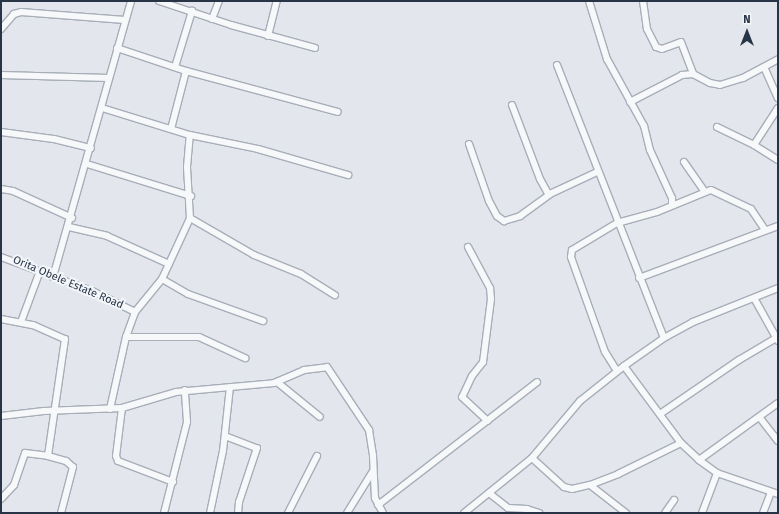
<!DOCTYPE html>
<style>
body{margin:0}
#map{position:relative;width:779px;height:514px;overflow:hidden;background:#e3e7ed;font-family:"Fira Sans",sans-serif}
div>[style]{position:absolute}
.roads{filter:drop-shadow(1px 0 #a7aeb8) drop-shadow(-1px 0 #a7aeb8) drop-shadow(0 1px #a7aeb8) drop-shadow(0 -1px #a7aeb8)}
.minor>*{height:6px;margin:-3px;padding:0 3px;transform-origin:3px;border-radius:3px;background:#f7f8fa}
span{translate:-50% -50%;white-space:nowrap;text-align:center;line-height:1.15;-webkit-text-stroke:4px #f3f6f9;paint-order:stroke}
.street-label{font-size:11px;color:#283547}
.frame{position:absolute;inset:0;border:2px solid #283547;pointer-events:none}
.north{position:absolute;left:727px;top:12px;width:40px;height:40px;-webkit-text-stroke:3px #f3f6f9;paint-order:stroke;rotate:0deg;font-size:11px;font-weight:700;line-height:16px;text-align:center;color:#283547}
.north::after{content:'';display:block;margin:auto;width:14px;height:18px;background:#283547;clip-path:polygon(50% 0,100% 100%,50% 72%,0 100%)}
</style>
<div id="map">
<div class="roads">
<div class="minor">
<i style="left:159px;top:1px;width:76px;rotate:18.4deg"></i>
<i style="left:231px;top:25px;width:87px;rotate:15.3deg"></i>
<i style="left:589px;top:1px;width:61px;rotate:72.8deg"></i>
<i style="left:607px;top:59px;width:77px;rotate:61.1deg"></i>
<i style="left:644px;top:126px;width:25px;rotate:76deg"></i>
<i style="left:650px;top:150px;width:53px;rotate:65.4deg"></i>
<i style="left:672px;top:198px;width:6px;rotate:90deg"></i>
<i style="left:643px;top:1px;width:28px;rotate:82deg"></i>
<i style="left:647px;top:29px;width:20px;rotate:63deg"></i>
<i style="left:656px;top:47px;width:6px;rotate:18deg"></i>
<i style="left:662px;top:49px;width:20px;rotate:-20deg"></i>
<i style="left:681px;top:42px;width:34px;rotate:69deg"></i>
<i style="left:212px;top:19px;width:19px;rotate:-69deg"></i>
<i style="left:1px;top:29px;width:20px;rotate:-49deg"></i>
<i style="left:14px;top:14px;width:7px;rotate:-16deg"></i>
<i style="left:21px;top:12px;width:104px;rotate:4.4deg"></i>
<i style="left:268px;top:36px;width:36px;rotate:-76deg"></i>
<i style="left:117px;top:48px;width:73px;rotate:18.4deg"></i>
<i style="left:186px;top:71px;width:157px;rotate:15.1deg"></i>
<i style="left:557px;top:65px;width:293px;rotate:68.6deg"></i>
<i style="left:175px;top:67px;width:59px;rotate:-73.1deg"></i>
<i style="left:764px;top:67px;width:34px;rotate:66deg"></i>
<i style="left:1px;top:75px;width:108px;rotate:1.6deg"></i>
<i style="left:630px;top:102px;width:59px;rotate:-27.4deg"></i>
<i style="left:682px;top:75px;width:11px;rotate:-5deg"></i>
<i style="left:693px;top:74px;width:19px;rotate:28deg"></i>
<i style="left:710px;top:83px;width:10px;rotate:11deg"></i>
<i style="left:720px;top:85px;width:24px;rotate:-17deg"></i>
<i style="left:743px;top:78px;width:40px;rotate:-28deg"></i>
<i style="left:512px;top:105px;width:79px;rotate:69.3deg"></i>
<i style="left:540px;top:179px;width:18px;rotate:61deg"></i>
<i style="left:102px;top:108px;width:92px;rotate:17.1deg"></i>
<i style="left:190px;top:135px;width:69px;rotate:11.6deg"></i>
<i style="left:258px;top:149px;width:94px;rotate:16.1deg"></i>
<i style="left:778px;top:108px;width:44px;rotate:123deg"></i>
<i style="left:754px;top:145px;width:28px;rotate:32deg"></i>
<i style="left:717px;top:127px;width:41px;rotate:25.9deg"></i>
<i style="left:171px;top:129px;width:60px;rotate:-75.5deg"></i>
<i style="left:1px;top:132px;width:53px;rotate:7.5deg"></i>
<i style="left:54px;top:139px;width:38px;rotate:14deg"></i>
<i style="left:469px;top:144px;width:60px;rotate:70.7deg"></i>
<i style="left:489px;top:201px;width:17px;rotate:62deg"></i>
<i style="left:497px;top:216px;width:9px;rotate:36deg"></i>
<i style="left:504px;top:221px;width:17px;rotate:-17deg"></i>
<i style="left:520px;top:216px;width:39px;rotate:-36deg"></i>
<i style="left:552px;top:193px;width:50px;rotate:-25deg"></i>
<i style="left:684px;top:162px;width:35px;rotate:55deg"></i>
<i style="left:87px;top:164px;width:109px;rotate:17.1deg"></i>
<i style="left:1px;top:189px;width:12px;rotate:9deg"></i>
<i style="left:13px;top:191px;width:65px;rotate:24.6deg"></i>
<i style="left:190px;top:218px;width:74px;rotate:30deg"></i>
<i style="left:254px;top:255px;width:51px;rotate:22deg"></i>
<i style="left:301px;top:274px;width:40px;rotate:32deg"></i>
<i style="left:69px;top:227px;width:39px;rotate:13deg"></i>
<i style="left:107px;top:236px;width:68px;rotate:24.3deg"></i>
<i style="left:468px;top:247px;width:47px;rotate:61.8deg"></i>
<i style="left:490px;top:288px;width:11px;rotate:85deg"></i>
<i style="left:491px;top:299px;width:64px;rotate:97.2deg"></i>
<i style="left:483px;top:362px;width:18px;rotate:128deg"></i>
<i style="left:472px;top:376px;width:23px;rotate:115deg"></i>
<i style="left:462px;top:397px;width:35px;rotate:43deg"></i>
<i style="left:1px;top:257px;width:97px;rotate:20.5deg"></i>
<i style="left:92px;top:291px;width:48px;rotate:26deg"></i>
<i style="left:53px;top:277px;width:287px;rotate:-74.2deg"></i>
<i style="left:639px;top:278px;width:148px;rotate:-20.5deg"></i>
<i style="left:162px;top:279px;width:30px;rotate:30deg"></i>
<i style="left:188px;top:294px;width:80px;rotate:19.8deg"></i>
<i style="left:754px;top:298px;width:49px;rotate:60.8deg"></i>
<i style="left:1px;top:319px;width:33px;rotate:11deg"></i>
<i style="left:33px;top:325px;width:35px;rotate:24deg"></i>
<i style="left:65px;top:339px;width:118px;rotate:98.3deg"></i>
<i style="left:21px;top:322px;width:54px;rotate:-69.6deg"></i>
<i style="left:126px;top:337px;width:73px"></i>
<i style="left:199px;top:337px;width:51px;rotate:24.5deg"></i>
<i style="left:624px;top:366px;width:96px;rotate:53.5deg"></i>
<i style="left:681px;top:443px;width:25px;rotate:43deg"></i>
<i style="left:699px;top:460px;width:22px;rotate:36deg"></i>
<i style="left:717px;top:473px;width:65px;rotate:19deg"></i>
<i style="left:617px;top:371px;width:22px;rotate:-122deg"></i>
<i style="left:605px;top:352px;width:101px;rotate:-109.7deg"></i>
<i style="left:571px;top:257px;width:7px;rotate:-82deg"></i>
<i style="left:572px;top:250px;width:52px;rotate:-31deg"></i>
<i style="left:617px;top:223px;width:41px;rotate:-15.4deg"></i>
<i style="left:657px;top:212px;width:58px;rotate:-22.2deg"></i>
<i style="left:711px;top:190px;width:44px;rotate:25.4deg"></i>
<i style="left:751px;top:209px;width:25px;rotate:56deg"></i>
<i style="left:277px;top:382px;width:55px;rotate:39.1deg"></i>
<i style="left:122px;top:408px;width:48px;rotate:97.1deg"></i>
<i style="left:116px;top:456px;width:5px;rotate:68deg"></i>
<i style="left:118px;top:461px;width:59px;rotate:20.9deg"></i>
<i style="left:110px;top:409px;width:74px;rotate:-77.5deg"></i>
<i style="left:126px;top:337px;width:27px;rotate:-70deg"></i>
<i style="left:135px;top:312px;width:43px;rotate:-50.7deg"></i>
<i style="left:162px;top:279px;width:67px;rotate:-65.3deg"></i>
<i style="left:190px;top:218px;width:51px;rotate:-93.4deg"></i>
<i style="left:187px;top:167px;width:32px;rotate:-85deg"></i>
<i style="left:660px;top:414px;width:96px;rotate:-34.4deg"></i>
<i style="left:739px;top:360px;width:43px;rotate:-30.7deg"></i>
<i style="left:1px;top:416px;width:43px;rotate:-6.6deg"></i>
<i style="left:44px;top:411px;width:78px;rotate:-2.2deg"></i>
<i style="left:122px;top:408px;width:56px;rotate:-16.5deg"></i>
<i style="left:176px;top:392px;width:98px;rotate:-5.2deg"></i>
<i style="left:274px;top:383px;width:33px;rotate:-23deg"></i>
<i style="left:304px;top:370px;width:23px;rotate:-7deg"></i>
<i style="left:327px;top:367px;width:76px;rotate:56.3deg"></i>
<i style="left:369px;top:430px;width:26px;rotate:81deg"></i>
<i style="left:373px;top:456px;width:42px;rotate:87.3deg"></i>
<i style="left:375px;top:498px;width:17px;rotate:62deg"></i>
<i style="left:760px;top:418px;width:29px;rotate:52deg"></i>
<i style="left:225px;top:436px;width:34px;rotate:21deg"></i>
<i style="left:257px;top:448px;width:57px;rotate:108.4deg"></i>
<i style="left:239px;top:502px;width:11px;rotate:95deg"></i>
<i style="left:532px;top:458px;width:43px;rotate:42.2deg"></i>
<i style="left:564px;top:487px;width:8px;rotate:14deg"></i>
<i style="left:572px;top:489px;width:18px;rotate:-13deg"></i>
<i style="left:590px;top:485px;width:30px;rotate:-21deg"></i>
<i style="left:618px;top:474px;width:70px;rotate:-26.2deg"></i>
<i style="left:699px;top:460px;width:97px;rotate:-35.8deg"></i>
<i style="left:590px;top:485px;width:46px;rotate:37.9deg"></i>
<i style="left:489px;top:493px;width:24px;rotate:38deg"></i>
<i style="left:508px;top:508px;width:19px;rotate:3deg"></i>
<i style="left:527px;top:509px;width:13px;rotate:18deg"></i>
<i style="left:1px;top:499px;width:19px;rotate:-47deg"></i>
<i style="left:14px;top:485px;width:34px;rotate:-71deg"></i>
<i style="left:25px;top:453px;width:23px;rotate:7deg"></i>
<i style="left:48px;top:456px;width:19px;rotate:16deg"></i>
<i style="left:66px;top:461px;width:9px;rotate:41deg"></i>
<i style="left:73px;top:467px;width:48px;rotate:104.6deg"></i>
<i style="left:378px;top:505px;width:201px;rotate:-37.7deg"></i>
<i style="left:164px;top:513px;width:94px;rotate:-75.8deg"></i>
<i style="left:187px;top:422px;width:32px;rotate:-94deg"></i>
<i style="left:210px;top:513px;width:63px;rotate:-78.2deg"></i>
<i style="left:223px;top:451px;width:64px;rotate:-83.8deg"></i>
<i style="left:288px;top:513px;width:64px;rotate:-63deg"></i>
<i style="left:347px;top:513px;width:49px;rotate:-58.2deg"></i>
<i style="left:464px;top:513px;width:87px;rotate:-39deg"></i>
<i style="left:532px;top:458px;width:75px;rotate:-49.9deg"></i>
<i style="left:580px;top:401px;width:56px;rotate:-38.5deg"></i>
<i style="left:624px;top:366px;width:49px;rotate:-35deg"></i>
<i style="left:664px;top:338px;width:33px;rotate:-29deg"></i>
<i style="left:693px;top:322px;width:92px;rotate:-21.8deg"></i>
<i style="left:665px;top:513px;width:16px;rotate:-55deg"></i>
<i style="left:702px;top:513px;width:43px;rotate:-69.4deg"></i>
<i style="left:763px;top:513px;width:22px;rotate:-69deg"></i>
</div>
</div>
<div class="street-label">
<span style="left:68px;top:283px;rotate:23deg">Orita Obele Estate Road</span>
</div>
<div class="frame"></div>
<div class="north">N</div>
</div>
